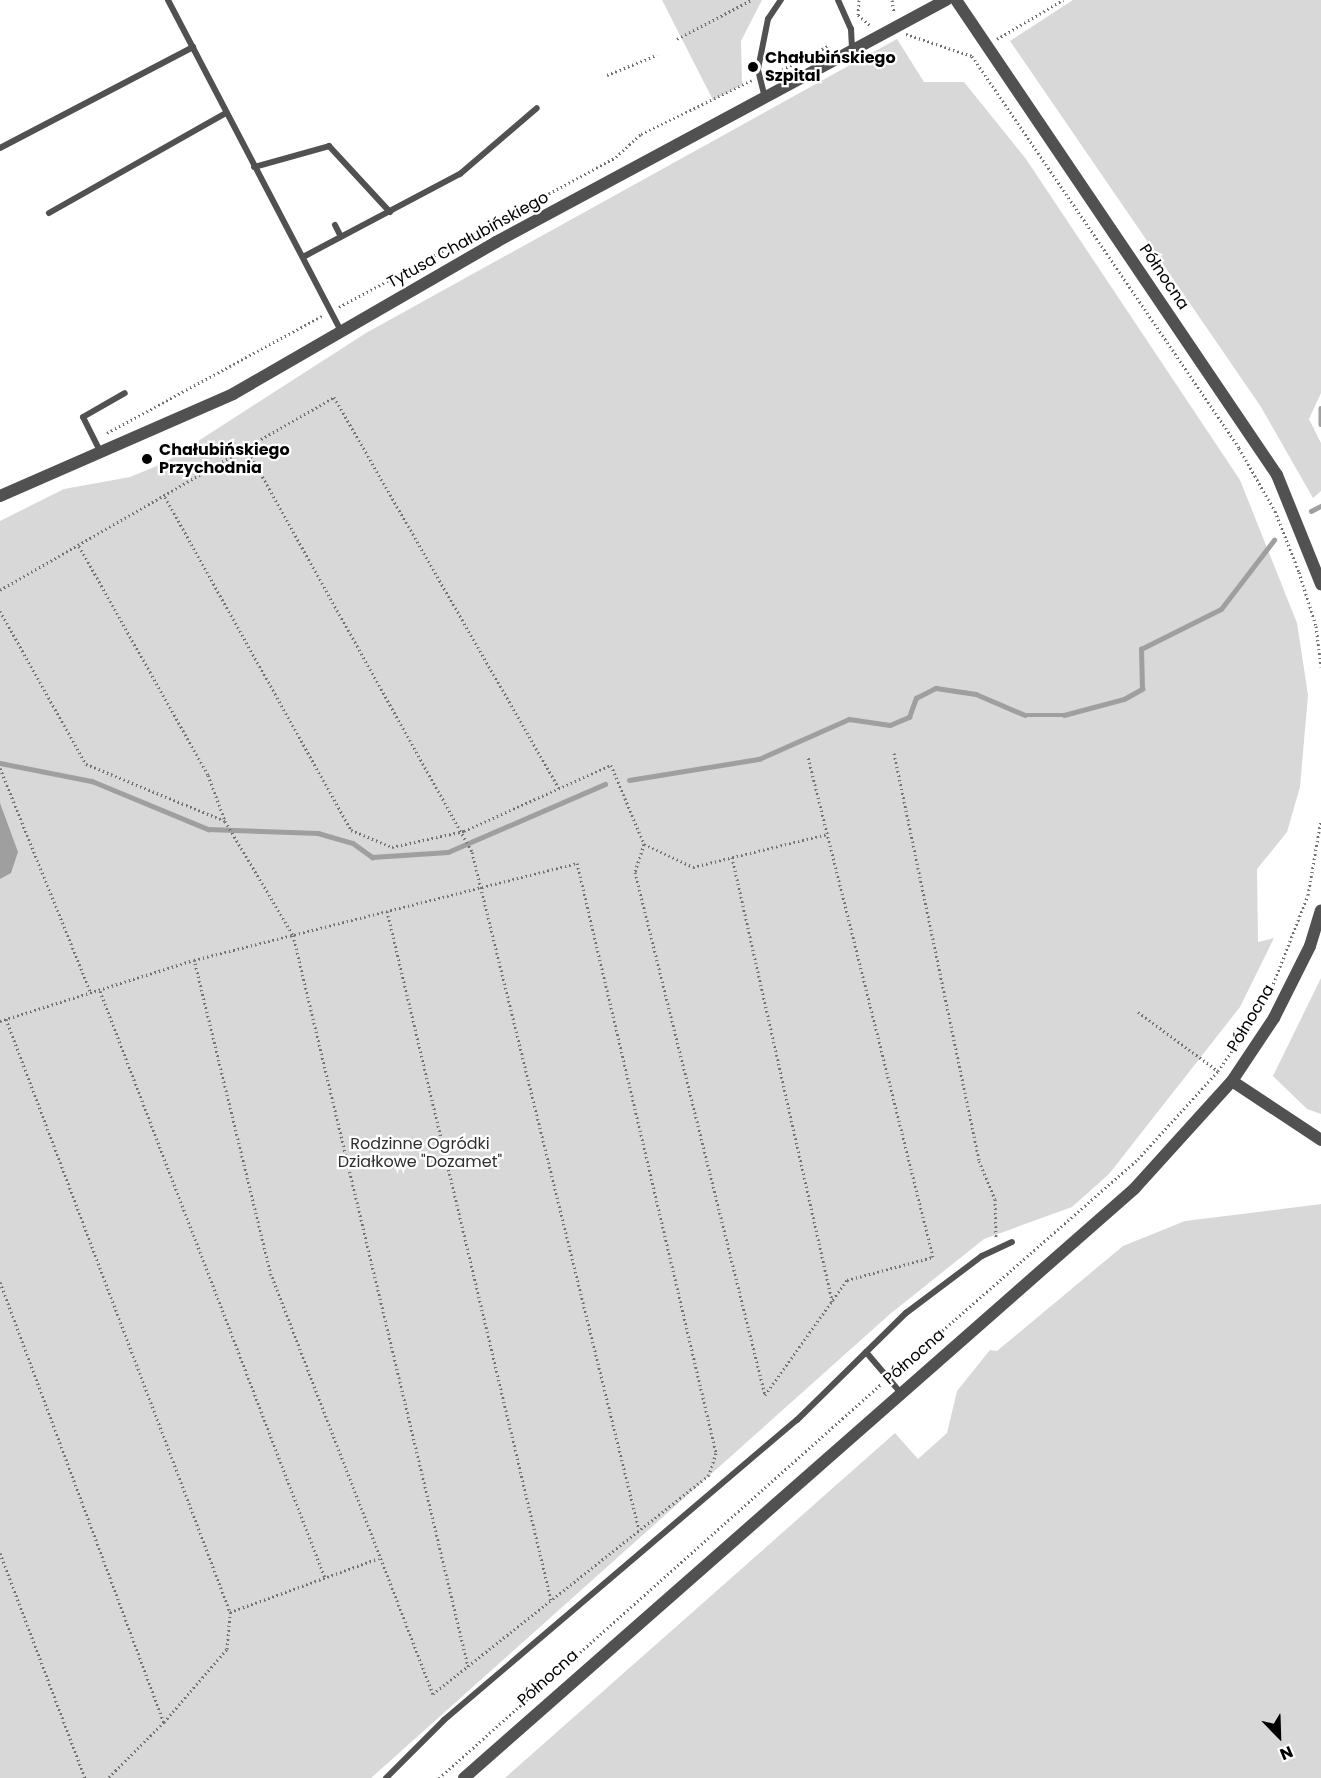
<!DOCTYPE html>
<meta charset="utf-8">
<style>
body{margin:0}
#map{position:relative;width:1321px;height:1778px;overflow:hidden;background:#fff;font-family:Poppins,sans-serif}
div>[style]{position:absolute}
.green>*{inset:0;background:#d8d8d8}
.water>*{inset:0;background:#9f9f9f}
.stream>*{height:4.5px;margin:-2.25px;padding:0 2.25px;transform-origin:2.25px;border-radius:2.25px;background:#9f9f9f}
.path>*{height:3px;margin-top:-1.5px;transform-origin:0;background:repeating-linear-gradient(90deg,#737373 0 1.5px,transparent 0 4.5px)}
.service>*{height:6px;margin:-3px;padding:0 3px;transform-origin:3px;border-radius:3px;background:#515151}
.minor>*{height:12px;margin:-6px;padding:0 6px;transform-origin:6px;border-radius:6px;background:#515151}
.tertiary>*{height:12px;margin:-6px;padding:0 6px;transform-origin:6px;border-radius:6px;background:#515151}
.dots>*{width:16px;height:16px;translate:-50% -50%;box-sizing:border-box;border:3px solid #fff;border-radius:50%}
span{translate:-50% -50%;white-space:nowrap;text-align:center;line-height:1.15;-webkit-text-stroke:4.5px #fff;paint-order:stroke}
.poi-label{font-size:16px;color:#000;font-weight:700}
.left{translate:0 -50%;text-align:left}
.street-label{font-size:16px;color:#000}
.park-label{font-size:16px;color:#2f2f2f}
.north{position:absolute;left:1249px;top:1706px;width:60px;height:60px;-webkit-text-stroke:4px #fff;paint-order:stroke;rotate:157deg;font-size:16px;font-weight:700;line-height:24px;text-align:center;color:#000}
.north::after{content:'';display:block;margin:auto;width:21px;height:27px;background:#000;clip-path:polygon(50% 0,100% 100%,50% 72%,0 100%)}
</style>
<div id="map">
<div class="green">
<i style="clip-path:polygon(662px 0,762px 0,741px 41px,742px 85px,713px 100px)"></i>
<i style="clip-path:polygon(1073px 0,1321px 0,1321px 393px,1309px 419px,1321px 443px,1321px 491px,1313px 498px,1261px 407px,1010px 41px)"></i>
<i style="clip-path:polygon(897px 39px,924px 82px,964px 82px,1026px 159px,1240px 480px,1297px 623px,1308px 695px,1300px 787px,1287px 832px,1257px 869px,1258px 942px,1274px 938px,1240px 1007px,1109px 1174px,1072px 1207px,984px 1239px,890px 1314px,371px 1778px,0 1778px,0 521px,64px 489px,130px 477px,164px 463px,366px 333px)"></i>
<i style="clip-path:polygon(1321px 978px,1321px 1114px,1307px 1109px,1273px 1076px)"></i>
<i style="clip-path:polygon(1321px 1204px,1321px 1778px,505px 1778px,895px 1433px,918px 1459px,947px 1433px,957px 1391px,990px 1350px,997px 1351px,1123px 1246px,1185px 1221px)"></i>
</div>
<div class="water">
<i style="clip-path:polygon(0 803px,18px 852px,11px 873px,0 879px)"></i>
</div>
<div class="stream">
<i style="left:1321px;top:408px;width:16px;rotate:90deg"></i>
<i style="left:1311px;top:511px;width:11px;rotate:-27deg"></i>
<i style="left:0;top:763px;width:94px;rotate:11.1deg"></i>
<i style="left:92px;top:781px;width:126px;rotate:22.5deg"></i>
<i style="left:208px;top:829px;width:110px;rotate:2.1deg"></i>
<i style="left:318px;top:833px;width:36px;rotate:16deg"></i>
<i style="left:353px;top:843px;width:24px;rotate:36deg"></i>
<i style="left:372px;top:857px;width:76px;rotate:-3.8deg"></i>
<i style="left:448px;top:852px;width:171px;rotate:-23.4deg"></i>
<i style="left:629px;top:780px;width:132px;rotate:-9.2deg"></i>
<i style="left:759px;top:759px;width:98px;rotate:-24deg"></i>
<i style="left:849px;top:719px;width:41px;rotate:8.3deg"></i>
<i style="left:890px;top:725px;width:21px;rotate:-23deg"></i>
<i style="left:909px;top:717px;width:20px;rotate:-70deg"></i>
<i style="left:916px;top:698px;width:22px;rotate:-27deg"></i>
<i style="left:936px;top:688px;width:40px;rotate:8.5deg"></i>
<i style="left:976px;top:694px;width:53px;rotate:23.2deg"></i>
<i style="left:1025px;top:715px;width:39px"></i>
<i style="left:1064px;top:715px;width:62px;rotate:-14.9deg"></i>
<i style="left:1124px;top:699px;width:21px;rotate:-29deg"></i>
<i style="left:1142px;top:689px;width:40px;rotate:-91.4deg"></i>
<i style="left:1141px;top:649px;width:89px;rotate:-26.6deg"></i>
<i style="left:1221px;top:609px;width:87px;rotate:-52.5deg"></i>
</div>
<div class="path">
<i style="left:859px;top:0;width:15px;rotate:94deg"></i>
<i style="left:858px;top:15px;width:16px;rotate:40deg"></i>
<i style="left:892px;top:0;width:13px;rotate:81deg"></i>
<i style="left:906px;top:34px;width:70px;rotate:18.4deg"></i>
<i style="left:972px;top:56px;width:474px;rotate:55.7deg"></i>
<i style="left:1239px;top:448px;width:73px;rotate:60.3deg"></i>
<i style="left:1275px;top:511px;width:66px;rotate:68.5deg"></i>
<i style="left:1299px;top:572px;width:57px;rotate:72.5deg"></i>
<i style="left:1316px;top:626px;width:41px;rotate:83deg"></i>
<i style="left:677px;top:39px;width:84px;rotate:-27.8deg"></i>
<i style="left:997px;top:39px;width:77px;rotate:-30.6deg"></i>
<i style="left:607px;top:75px;width:54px;rotate:-21.8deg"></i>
<i style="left:770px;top:76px;width:65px;rotate:-27.3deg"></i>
<i style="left:339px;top:307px;width:315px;rotate:-28.4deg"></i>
<i style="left:616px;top:157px;width:34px;rotate:-43deg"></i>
<i style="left:641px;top:134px;width:123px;rotate:-25.9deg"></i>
<i style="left:107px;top:433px;width:245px;rotate:-28.6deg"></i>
<i style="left:247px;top:449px;width:462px;rotate:60.8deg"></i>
<i style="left:472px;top:852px;width:698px;rotate:76.16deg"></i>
<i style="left:165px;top:497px;width:381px;rotate:60.8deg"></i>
<i style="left:351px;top:830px;width:44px;rotate:22.5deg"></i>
<i style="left:392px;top:847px;width:74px;rotate:-12.5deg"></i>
<i style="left:464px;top:831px;width:161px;rotate:-24.2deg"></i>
<i style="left:611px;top:765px;width:86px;rotate:67.3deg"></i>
<i style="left:644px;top:844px;width:54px;rotate:25.1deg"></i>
<i style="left:693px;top:867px;width:138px;rotate:-13.8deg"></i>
<i style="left:79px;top:546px;width:263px;rotate:60.6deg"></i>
<i style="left:208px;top:775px;width:49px;rotate:69.7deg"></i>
<i style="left:0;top:590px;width:386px;rotate:-30deg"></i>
<i style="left:334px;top:397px;width:451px;rotate:60.1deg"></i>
<i style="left:0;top:611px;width:176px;rotate:60.7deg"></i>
<i style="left:86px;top:764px;width:150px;rotate:22.3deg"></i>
<i style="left:225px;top:821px;width:133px;rotate:59.2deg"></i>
<i style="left:293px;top:935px;width:752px;rotate:76.54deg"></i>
<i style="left:894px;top:753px;width:417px;rotate:78.2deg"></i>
<i style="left:979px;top:1161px;width:41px;rotate:67.2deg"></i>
<i style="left:995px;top:1199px;width:40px;rotate:88.6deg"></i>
<i style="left:0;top:768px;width:243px;rotate:68deg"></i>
<i style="left:644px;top:844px;width:29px;rotate:108deg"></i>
<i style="left:635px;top:872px;width:539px;rotate:76.04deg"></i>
<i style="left:765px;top:1395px;width:141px;rotate:-54.5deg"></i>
<i style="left:847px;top:1280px;width:89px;rotate:-15deg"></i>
<i style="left:933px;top:1257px;width:515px;rotate:-104.04deg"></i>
<i style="left:732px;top:857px;width:456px;rotate:77.3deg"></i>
<i style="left:387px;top:911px;width:708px;rotate:76.61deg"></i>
<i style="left:100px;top:991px;width:629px;rotate:69.03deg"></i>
<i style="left:1270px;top:992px;width:104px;rotate:-68.6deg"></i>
<i style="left:1308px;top:895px;width:76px;rotate:-80.2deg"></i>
<i style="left:1138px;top:1012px;width:99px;rotate:36.4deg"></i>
<i style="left:6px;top:1019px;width:634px;rotate:69.31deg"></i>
<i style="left:0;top:1021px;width:203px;rotate:-17.5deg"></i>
<i style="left:194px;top:960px;width:395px;rotate:-14.2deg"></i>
<i style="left:577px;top:863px;width:606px;rotate:76.74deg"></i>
<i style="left:716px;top:1453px;width:23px;rotate:108deg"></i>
<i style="left:709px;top:1475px;width:352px;rotate:141.6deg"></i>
<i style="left:433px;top:1694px;width:449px;rotate:-111.1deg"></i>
<i style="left:271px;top:1275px;width:324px;rotate:-103.7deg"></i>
<i style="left:0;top:1282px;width:470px;rotate:69.6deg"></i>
<i style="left:164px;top:1722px;width:79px;rotate:135deg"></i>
<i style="left:895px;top:1372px;width:323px;rotate:-41.2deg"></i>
<i style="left:1138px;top:1159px;width:119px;rotate:-47.7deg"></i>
<i style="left:1218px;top:1071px;width:79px;rotate:-55.3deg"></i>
<i style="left:0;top:1553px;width:241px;rotate:69.3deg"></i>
<i style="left:164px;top:1722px;width:96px;rotate:-49.2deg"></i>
<i style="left:227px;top:1649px;width:37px;rotate:-85deg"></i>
<i style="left:230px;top:1612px;width:158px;rotate:-19.9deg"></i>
<i style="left:439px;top:1778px;width:592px;rotate:-41.71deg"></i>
</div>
<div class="service">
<i style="left:168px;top:0;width:373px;rotate:62.4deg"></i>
<i style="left:838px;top:0;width:32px;rotate:66deg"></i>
<i style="left:851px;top:29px;width:21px;rotate:87deg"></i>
<i style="left:765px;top:98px;width:30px;rotate:-104deg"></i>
<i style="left:758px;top:69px;width:51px;rotate:-78.7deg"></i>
<i style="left:768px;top:19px;width:23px;rotate:-56deg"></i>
<i style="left:0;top:148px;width:218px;rotate:-27.6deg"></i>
<i style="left:254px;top:167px;width:78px;rotate:-15.6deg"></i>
<i style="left:329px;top:146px;width:90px;rotate:47.3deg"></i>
<i style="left:49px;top:213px;width:203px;rotate:-29.5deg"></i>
<i style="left:335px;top:225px;width:13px;rotate:63deg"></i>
<i style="left:303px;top:257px;width:178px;rotate:-27.9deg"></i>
<i style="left:460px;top:174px;width:101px;rotate:-40.6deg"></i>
<i style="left:101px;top:453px;width:40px;rotate:-116.6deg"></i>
<i style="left:83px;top:417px;width:48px;rotate:-29.7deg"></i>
<i style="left:866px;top:1352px;width:52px;rotate:49.6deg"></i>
<i style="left:386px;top:1778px;width:82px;rotate:-45deg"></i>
<i style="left:444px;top:1720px;width:463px;rotate:-40.4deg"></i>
<i style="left:797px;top:1420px;width:153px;rotate:-44.5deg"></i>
<i style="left:906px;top:1313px;width:95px;rotate:-36.9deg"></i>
<i style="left:982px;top:1256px;width:33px;rotate:-25deg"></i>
</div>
<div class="minor">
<i style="left:1232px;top:1081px;width:107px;rotate:33.5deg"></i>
</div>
<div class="tertiary">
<i style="left:956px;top:0;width:573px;rotate:55.95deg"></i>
<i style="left:1277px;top:475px;width:118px;rotate:68deg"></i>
<i style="left:0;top:496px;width:254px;rotate:-23.6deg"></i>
<i style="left:233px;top:394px;width:304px;rotate:-30deg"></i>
<i style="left:496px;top:242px;width:511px;rotate:-28.27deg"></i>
<i style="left:464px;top:1778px;width:893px;rotate:-41.32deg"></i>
<i style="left:1135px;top:1188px;width:144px;rotate:-47.8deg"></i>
<i style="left:1232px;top:1081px;width:76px;rotate:-56.3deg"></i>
<i style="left:1274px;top:1018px;width:80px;rotate:-63.4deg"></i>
<i style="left:1310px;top:946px;width:37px;rotate:-73deg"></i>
</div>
<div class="dots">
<i style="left:753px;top:67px;background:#000"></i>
<i style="left:147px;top:459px;background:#000"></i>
</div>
<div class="poi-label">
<span class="left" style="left:765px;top:67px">Chałubińskiego<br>Szpital</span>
<span class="left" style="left:159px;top:459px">Chałubińskiego<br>Przychodnia</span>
</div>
<div class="street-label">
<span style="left:468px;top:240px;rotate:-29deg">Tytusa Chałubińskiego</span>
<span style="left:1164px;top:277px;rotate:56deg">Północna</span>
<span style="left:1251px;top:1018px;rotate:-59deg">Północna</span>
<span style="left:914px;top:1357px;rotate:-41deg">Północna</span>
<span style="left:548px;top:1678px;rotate:-42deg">Północna</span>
</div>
<div class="park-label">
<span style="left:420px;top:1153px">Rodzinne Ogródki<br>Działkowe "Dozamet"</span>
</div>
<div class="north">N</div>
</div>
